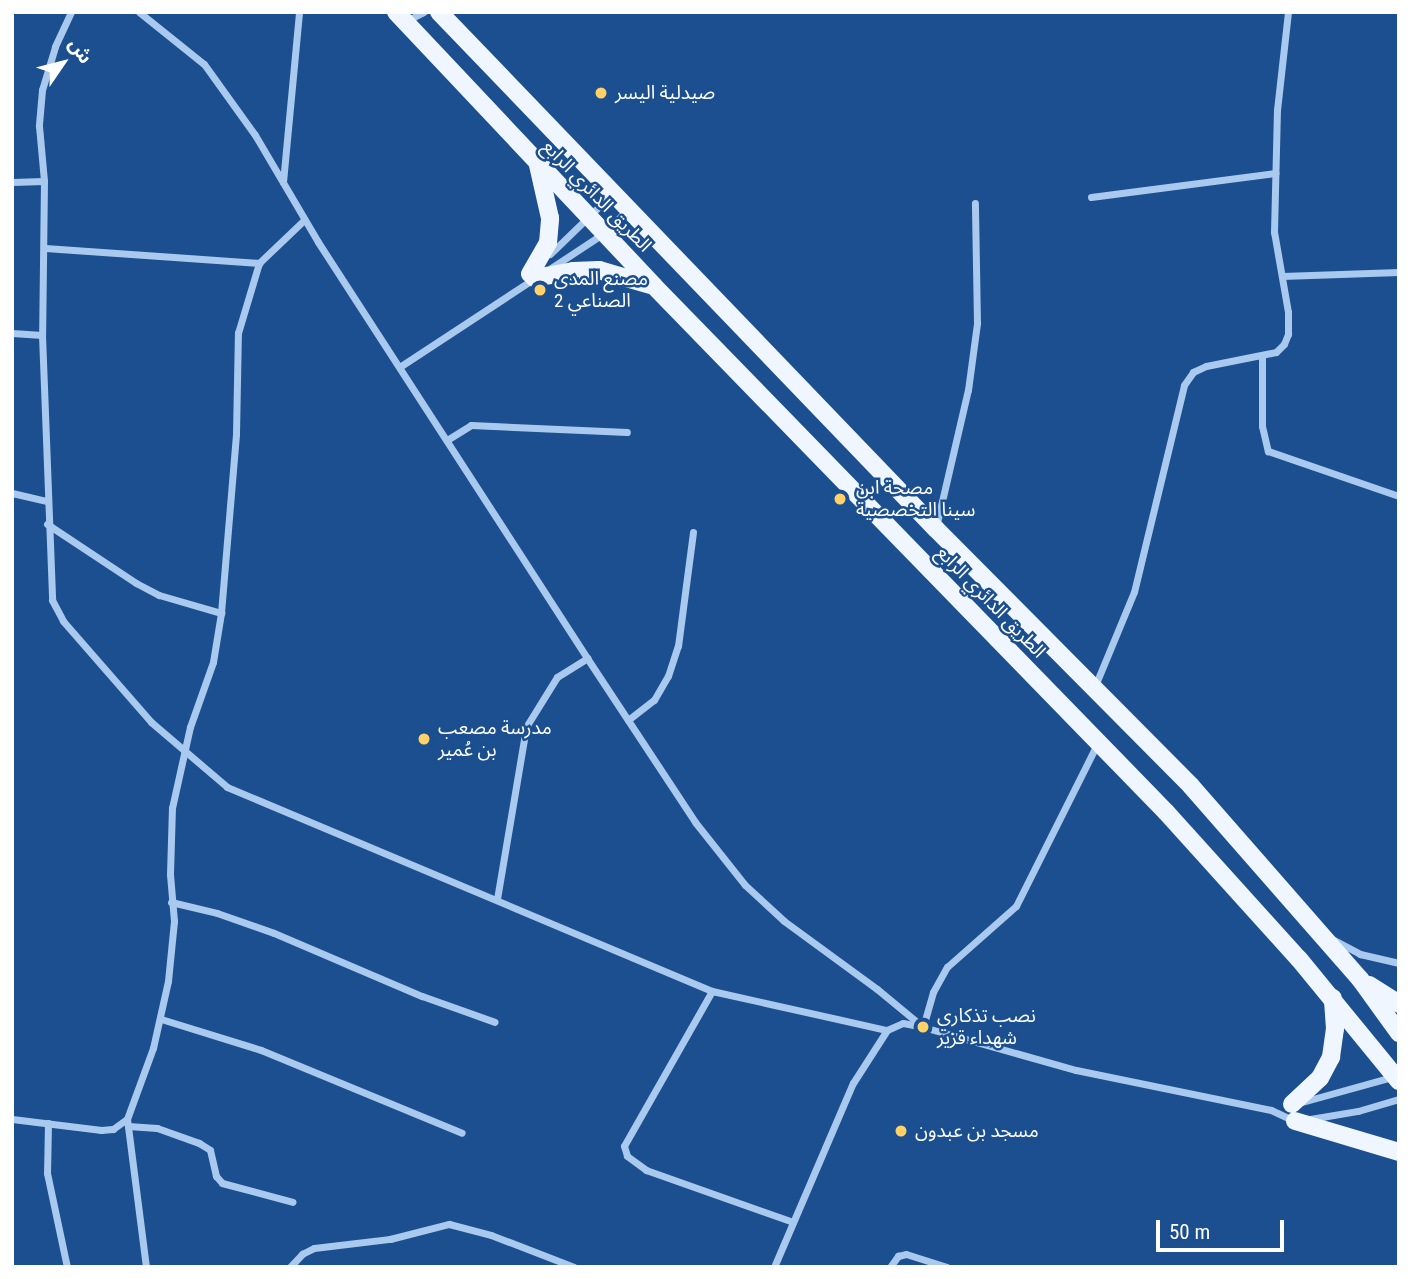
<!DOCTYPE html>
<meta charset="utf-8">
<style>
body{margin:0}
#map{position:relative;width:1411px;height:1279px;overflow:hidden;background:#1b4f8f;font-family:"Roboto Condensed","Noto Sans Arabic",sans-serif}
div>[style]{position:absolute}
.street>*{height:7px;margin:-3.5px;padding:0 3.5px;transform-origin:3.5px;border-radius:3.5px;background:#a9c9ee}
.primary>*{height:18px;margin:-9px;padding:0 9px;transform-origin:9px;border-radius:9px;background:#f0f6ff}
.dots>*{width:19px;height:19px;translate:-50% -50%;box-sizing:border-box;border:4px solid #1b4f8f;border-radius:50%}
span{translate:-50% -50%;white-space:nowrap;text-align:center;line-height:1.15;-webkit-text-stroke:5px #1b4f8f;paint-order:stroke}
.poi-label{font-size:19px;color:#fff}
.left{translate:0 -50%;text-align:left}
.street-label{font-size:19px;color:#fff}
.frame{position:absolute;inset:0;border:14px solid #fff;pointer-events:none}
.north{position:absolute;left:28px;top:28px;width:70px;height:70px;-webkit-text-stroke:5px #1b4f8f;paint-order:stroke;rotate:55deg;font-size:19px;font-weight:700;line-height:28px;text-align:center;color:#fff}
.north::after{content:'';display:block;margin:auto;width:24px;height:32px;background:#fff;clip-path:polygon(50% 0,100% 100%,50% 72%,0 100%)}
.scale{position:absolute;left:1156px;top:1220px;width:128px;height:32px;box-sizing:border-box;border:4px solid #fff;border-top:0;padding-left:9px;font-size:21px;line-height:24px;white-space:nowrap;color:#fff;-webkit-text-stroke:5px #1b4f8f;paint-order:stroke}
</style>
<div id="map">
<div class="street">
<i style="left:71px;top:12px;width:38px;rotate:115deg"></i>
<i style="left:55px;top:47px;width:45px;rotate:106.8deg"></i>
<i style="left:42px;top:90px;width:36px;rotate:95deg"></i>
<i style="left:39px;top:126px;width:55px;rotate:84.8deg"></i>
<i style="left:44px;top:181px;width:154px;rotate:90.7deg"></i>
<i style="left:42px;top:335px;width:265px;rotate:87.8deg"></i>
<i style="left:52px;top:600px;width:24px;rotate:62deg"></i>
<i style="left:63px;top:621px;width:134px;rotate:48.9deg"></i>
<i style="left:151px;top:722px;width:100px;rotate:40.5deg"></i>
<i style="left:227px;top:787px;width:526px;rotate:22.81deg"></i>
<i style="left:712px;top:991px;width:179px;rotate:12.6deg"></i>
<i style="left:887px;top:1030px;width:17px;rotate:-24deg"></i>
<i style="left:903px;top:1023px;width:20px;rotate:11deg"></i>
<i style="left:923px;top:1027px;width:36px;rotate:-74deg"></i>
<i style="left:933px;top:992px;width:29px;rotate:-61deg"></i>
<i style="left:947px;top:967px;width:92px;rotate:-41.5deg"></i>
<i style="left:1016px;top:906px;width:181px;rotate:-63.4deg"></i>
<i style="left:139px;top:12px;width:83px;rotate:38.7deg"></i>
<i style="left:204px;top:64px;width:87px;rotate:54.3deg"></i>
<i style="left:255px;top:135px;width:124px;rotate:59.5deg"></i>
<i style="left:318px;top:242px;width:495px;rotate:57.1deg"></i>
<i style="left:587px;top:658px;width:196px;rotate:56.6deg"></i>
<i style="left:695px;top:822px;width:80px;rotate:51.6deg"></i>
<i style="left:745px;top:885px;width:53px;rotate:42.7deg"></i>
<i style="left:784px;top:921px;width:115px;rotate:36.2deg"></i>
<i style="left:877px;top:989px;width:60px;rotate:39.6deg"></i>
<i style="left:923px;top:1027px;width:159px;rotate:15.7deg"></i>
<i style="left:1076px;top:1070px;width:199px;rotate:11.6deg"></i>
<i style="left:1271px;top:1110px;width:26px;rotate:25deg"></i>
<i style="left:406px;top:21px;width:20px;rotate:-27deg"></i>
<i style="left:12px;top:182px;width:32px;rotate:-2deg"></i>
<i style="left:283px;top:182px;width:171px;rotate:-84.6deg"></i>
<i style="left:1091px;top:197px;width:186px;rotate:-7.4deg"></i>
<i style="left:45px;top:248px;width:215px;rotate:4deg"></i>
<i style="left:550px;top:254px;width:86px;rotate:-44.1deg"></i>
<i style="left:551px;top:268px;width:64px;rotate:-33.4deg"></i>
<i style="left:604px;top:233px;width:33px;rotate:-45deg"></i>
<i style="left:1282px;top:276px;width:117px;rotate:-2deg"></i>
<i style="left:12px;top:333px;width:30px;rotate:4deg"></i>
<i style="left:1262px;top:356px;width:70px;rotate:90deg"></i>
<i style="left:1262px;top:426px;width:26px;rotate:77deg"></i>
<i style="left:1268px;top:451px;width:139px;rotate:19deg"></i>
<i style="left:401px;top:366px;width:160px;rotate:-33.3deg"></i>
<i style="left:447px;top:440px;width:28px;rotate:-32deg"></i>
<i style="left:471px;top:425px;width:156px;rotate:2.6deg"></i>
<i style="left:12px;top:493px;width:37px;rotate:13deg"></i>
<i style="left:47px;top:524px;width:107px;rotate:33.5deg"></i>
<i style="left:136px;top:583px;width:26px;rotate:28deg"></i>
<i style="left:159px;top:595px;width:65px;rotate:16.2deg"></i>
<i style="left:936px;top:527px;width:141px;rotate:-76.9deg"></i>
<i style="left:968px;top:390px;width:68px;rotate:-82.3deg"></i>
<i style="left:977px;top:323px;width:120px;rotate:-91deg"></i>
<i style="left:1095px;top:686px;width:102px;rotate:-67.5deg"></i>
<i style="left:1134px;top:592px;width:213px;rotate:-76.4deg"></i>
<i style="left:1184px;top:385px;width:16px;rotate:-55deg"></i>
<i style="left:1193px;top:372px;width:14px;rotate:-25deg"></i>
<i style="left:1206px;top:366px;width:71px;rotate:-11.3deg"></i>
<i style="left:1276px;top:352px;width:11px;rotate:-45deg"></i>
<i style="left:1284px;top:344px;width:11px;rotate:-68deg"></i>
<i style="left:1288px;top:334px;width:22px;rotate:-90deg"></i>
<i style="left:1288px;top:312px;width:81px;rotate:-99.9deg"></i>
<i style="left:1274px;top:232px;width:122px;rotate:-88.6deg"></i>
<i style="left:1277px;top:110px;width:99px;rotate:-83.6deg"></i>
<i style="left:628px;top:720px;width:33px;rotate:-38deg"></i>
<i style="left:654px;top:700px;width:28px;rotate:-60deg"></i>
<i style="left:668px;top:676px;width:32px;rotate:-72deg"></i>
<i style="left:678px;top:646px;width:115px;rotate:-82.5deg"></i>
<i style="left:497px;top:899px;width:174px;rotate:-80.4deg"></i>
<i style="left:526px;top:727px;width:59px;rotate:-58.2deg"></i>
<i style="left:557px;top:677px;width:36px;rotate:-32deg"></i>
<i style="left:171px;top:902px;width:47px;rotate:13.4deg"></i>
<i style="left:217px;top:913px;width:60px;rotate:19.3deg"></i>
<i style="left:274px;top:933px;width:161px;rotate:23.1deg"></i>
<i style="left:422px;top:996px;width:77px;rotate:19.6deg"></i>
<i style="left:1334px;top:940px;width:30px;rotate:28deg"></i>
<i style="left:1360px;top:954px;width:40px;rotate:13deg"></i>
<i style="left:712px;top:991px;width:178px;rotate:119.6deg"></i>
<i style="left:624px;top:1146px;width:10px;rotate:73deg"></i>
<i style="left:627px;top:1156px;width:24px;rotate:36deg"></i>
<i style="left:646px;top:1170px;width:156px;rotate:19.5deg"></i>
<i style="left:161px;top:1019px;width:105px;rotate:17.2deg"></i>
<i style="left:261px;top:1050px;width:217px;rotate:22.4deg"></i>
<i style="left:1302px;top:1102px;width:93px;rotate:-15.5deg"></i>
<i style="left:12px;top:1119px;width:90px;rotate:7deg"></i>
<i style="left:101px;top:1130px;width:12px;rotate:-5deg"></i>
<i style="left:113px;top:1129px;width:17px;rotate:-36deg"></i>
<i style="left:1310px;top:1119px;width:49px;rotate:-9.5deg"></i>
<i style="left:1358px;top:1111px;width:43px;rotate:-16.3deg"></i>
<i style="left:48px;top:1123px;width:50px;rotate:91.1deg"></i>
<i style="left:47px;top:1173px;width:96px;rotate:78deg"></i>
<i style="left:128px;top:1126px;width:29px;rotate:4deg"></i>
<i style="left:157px;top:1128px;width:45px;rotate:19.7deg"></i>
<i style="left:199px;top:1143px;width:13px;rotate:32deg"></i>
<i style="left:210px;top:1150px;width:27px;rotate:77deg"></i>
<i style="left:216px;top:1176px;width:9px;rotate:49deg"></i>
<i style="left:222px;top:1183px;width:73px;rotate:15deg"></i>
<i style="left:146px;top:1267px;width:149px;rotate:-97.3deg"></i>
<i style="left:127px;top:1119px;width:76px;rotate:-69.9deg"></i>
<i style="left:153px;top:1048px;width:69px;rotate:-77.4deg"></i>
<i style="left:168px;top:981px;width:60px;rotate:-84.3deg"></i>
<i style="left:174px;top:921px;width:47px;rotate:-94.9deg"></i>
<i style="left:170px;top:874px;width:66px;rotate:-88.3deg"></i>
<i style="left:172px;top:808px;width:83px;rotate:-77.5deg"></i>
<i style="left:190px;top:727px;width:69px;rotate:-70.5deg"></i>
<i style="left:213px;top:662px;width:50px;rotate:-80.7deg"></i>
<i style="left:221px;top:613px;width:180px;rotate:-85.2deg"></i>
<i style="left:236px;top:434px;width:101px;rotate:-88.9deg"></i>
<i style="left:238px;top:333px;width:73px;rotate:-73.3deg"></i>
<i style="left:259px;top:263px;width:62px;rotate:-43.7deg"></i>
<i style="left:290px;top:1267px;width:18px;rotate:-47deg"></i>
<i style="left:302px;top:1254px;width:13px;rotate:-27deg"></i>
<i style="left:314px;top:1248px;width:77px;rotate:-6.8deg"></i>
<i style="left:390px;top:1239px;width:61px;rotate:-14.3deg"></i>
<i style="left:449px;top:1224px;width:43px;rotate:14.7deg"></i>
<i style="left:491px;top:1235px;width:89px;rotate:21.1deg"></i>
<i style="left:774px;top:1267px;width:200px;rotate:-66.8deg"></i>
<i style="left:853px;top:1083px;width:63px;rotate:-57.3deg"></i>
<i style="left:890px;top:1267px;width:14px;rotate:-54deg"></i>
<i style="left:898px;top:1256px;width:8px;rotate:-14deg"></i>
<i style="left:906px;top:1254px;width:43px;rotate:17.6deg"></i>
</div>
<div class="primary">
<i style="left:396px;top:12px;width:376px;rotate:46.7deg"></i>
<i style="left:654px;top:286px;width:734px;rotate:45.77deg"></i>
<i style="left:1166px;top:812px;width:198px;rotate:47.9deg"></i>
<i style="left:1299px;top:959px;width:158px;rotate:50.7deg"></i>
<i style="left:439px;top:12px;width:717px;rotate:46.13deg"></i>
<i style="left:936px;top:529px;width:362px;rotate:45.2deg"></i>
<i style="left:1191px;top:786px;width:257px;rotate:48.8deg"></i>
<i style="left:1360px;top:979px;width:67px;rotate:54.2deg"></i>
<i style="left:530px;top:274px;width:36px;rotate:-60deg"></i>
<i style="left:548px;top:243px;width:25px;rotate:-85deg"></i>
<i style="left:550px;top:218px;width:54px;rotate:-102.8deg"></i>
<i style="left:534px;top:278px;width:40px;rotate:-10deg"></i>
<i style="left:573px;top:271px;width:26px;rotate:-2deg"></i>
<i style="left:599px;top:270px;width:53px;rotate:16.4deg"></i>
<i style="left:1369px;top:985px;width:36px;rotate:32deg"></i>
<i style="left:1292px;top:1104px;width:38px;rotate:-43deg"></i>
<i style="left:1320px;top:1078px;width:24px;rotate:-62deg"></i>
<i style="left:1331px;top:1057px;width:28px;rotate:-82deg"></i>
<i style="left:1335px;top:1029px;width:31px;rotate:-94deg"></i>
<i style="left:1295px;top:1121px;width:109px;rotate:16.6deg"></i>
</div>
<div class="dots">
<i style="left:601px;top:93px;background:#ffd166"></i>
<i style="left:540px;top:290px;background:#ffd166"></i>
<i style="left:840px;top:499px;background:#ffd166"></i>
<i style="left:424px;top:739px;background:#ffd166"></i>
<i style="left:923px;top:1027px;background:#ffd166"></i>
<i style="left:901px;top:1131px;background:#ffd166"></i>
</div>
<div class="poi-label">
<span class="left" style="left:615px;top:93px">صيدلية اليسر</span>
<span class="left" style="left:554px;top:290px">مصنع المدى<br>الصناعي 2</span>
<span class="left" style="left:856px;top:499px">مصحة ابن<br>سينا التخصصية</span>
<span class="left" style="left:438px;top:739px">مدرسة مصعب<br>بن عُمير</span>
<span class="left" style="left:937px;top:1027px">نصب تذكاري<br>شهداء قزير</span>
<span class="left" style="left:915px;top:1131px">مسجد بن عبدون</span>
</div>
<div class="street-label">
<span style="left:597px;top:196px;rotate:46deg">الطريق الدائري الرابع</span>
<span style="left:991px;top:602px;rotate:46deg">الطريق الدائري الرابع</span>
</div>
<div class="frame"></div>
<div class="north">ش</div>
<div class="scale">50 m</div>
</div>
